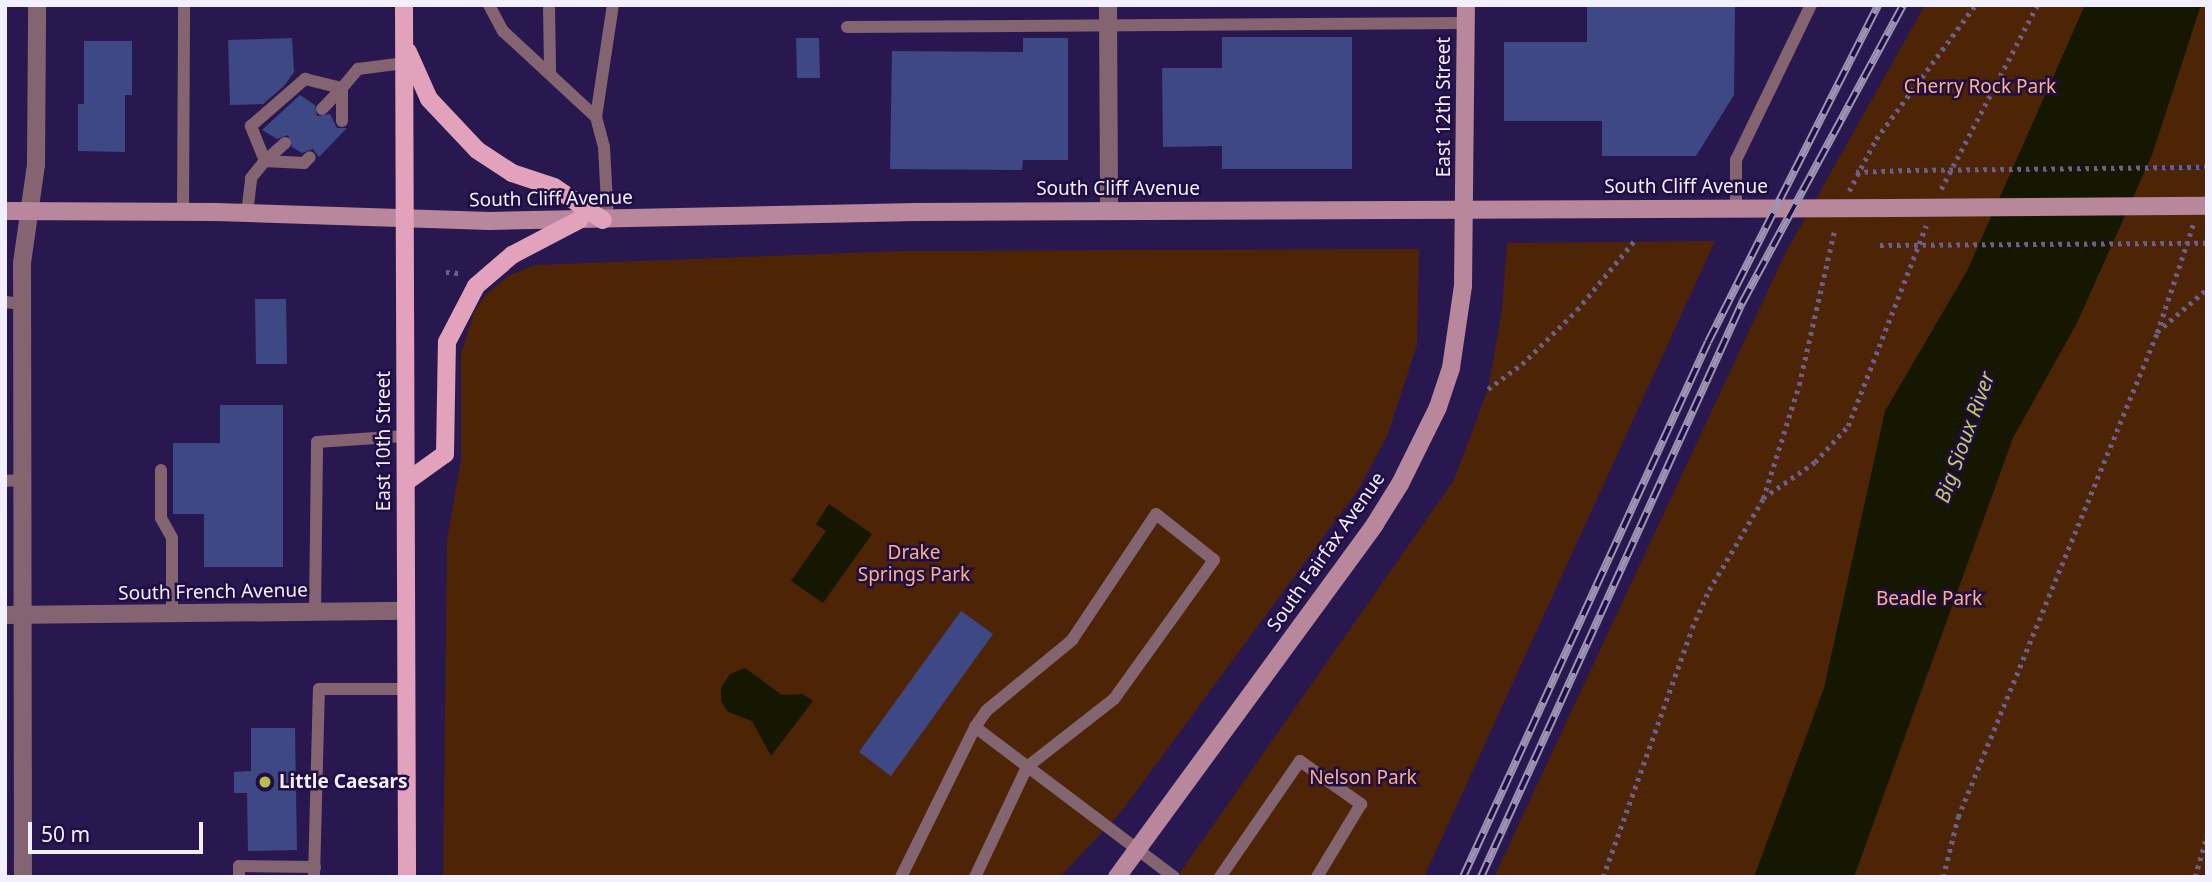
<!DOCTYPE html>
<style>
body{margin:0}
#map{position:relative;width:2212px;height:882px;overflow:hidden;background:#29184f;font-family:"Noto Sans",sans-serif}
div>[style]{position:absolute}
.green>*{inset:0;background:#4d2506}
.water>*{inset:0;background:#151701}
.building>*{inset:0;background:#3d4885}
.path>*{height:4.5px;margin-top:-2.25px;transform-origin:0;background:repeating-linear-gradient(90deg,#6c5f89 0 3.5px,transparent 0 8.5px)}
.lane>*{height:12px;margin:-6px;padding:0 6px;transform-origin:6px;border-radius:6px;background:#836470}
.street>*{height:18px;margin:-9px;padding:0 9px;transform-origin:9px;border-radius:9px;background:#836470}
.secondary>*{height:18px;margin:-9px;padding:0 9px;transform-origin:9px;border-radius:9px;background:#b8879b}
.primary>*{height:18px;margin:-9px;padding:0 9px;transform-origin:9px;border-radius:9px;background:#e2a2bc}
.rail>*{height:8px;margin-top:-4px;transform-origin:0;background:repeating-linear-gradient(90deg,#200d43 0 16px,#9d94b4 0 32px);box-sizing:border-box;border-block:2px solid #9d94b4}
.path-bridge>*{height:4.5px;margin-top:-2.25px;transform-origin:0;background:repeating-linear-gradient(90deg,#6c5f89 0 3.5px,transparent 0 8.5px)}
.secondary-bridge>*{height:18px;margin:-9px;padding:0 9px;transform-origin:9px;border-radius:9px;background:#b8879b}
.dots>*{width:19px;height:19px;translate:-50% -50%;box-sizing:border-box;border:4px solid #200d43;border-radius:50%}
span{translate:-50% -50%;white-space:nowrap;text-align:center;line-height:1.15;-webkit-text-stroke:5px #200d43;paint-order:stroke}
.park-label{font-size:19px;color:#fbb284}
.street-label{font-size:19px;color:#f2effe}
.poi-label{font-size:19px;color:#f2effe;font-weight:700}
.left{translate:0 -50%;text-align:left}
.water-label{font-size:21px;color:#c2cb61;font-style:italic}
.frame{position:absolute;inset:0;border:7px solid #f2effe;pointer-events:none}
.scale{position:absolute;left:28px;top:822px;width:175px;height:32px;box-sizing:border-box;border:4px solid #f2effe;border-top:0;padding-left:9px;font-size:21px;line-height:24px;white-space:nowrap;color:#f2effe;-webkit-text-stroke:5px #200d43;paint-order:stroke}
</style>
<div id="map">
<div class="green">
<i style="clip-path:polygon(1925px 5px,2207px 5px,2207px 166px,2073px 168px,2207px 169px,2207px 861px,2203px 877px,1494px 877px,1785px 254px)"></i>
<i style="clip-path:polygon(1715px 241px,1424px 877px,1177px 877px,1454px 480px,1488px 389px,1502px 310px,1507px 243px)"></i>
<i style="clip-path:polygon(1419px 249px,1417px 345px,1387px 436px,1358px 490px,1121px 812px,1060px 877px,443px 877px,447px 540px,461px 460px,461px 354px,474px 312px,486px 294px,508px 276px,535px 265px,901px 251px)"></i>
</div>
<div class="water">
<i style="clip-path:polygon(2085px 5px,2201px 5px,2152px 155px,2077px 323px,2013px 438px,1854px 877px,1754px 877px,1824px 688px,1885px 411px,1967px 271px)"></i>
<i style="clip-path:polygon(829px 504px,872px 534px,823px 603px,791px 581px,826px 531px,816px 524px)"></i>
<i style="clip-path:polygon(745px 668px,782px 695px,803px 694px,813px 701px,771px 756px,752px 721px,728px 712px,721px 701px,721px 688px,730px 674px)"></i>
</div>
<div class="building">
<i style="clip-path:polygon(1587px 5px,1735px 5px,1734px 95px,1696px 156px,1602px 156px,1602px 121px,1504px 121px,1504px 42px,1587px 42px)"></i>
<i style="clip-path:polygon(1222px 37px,1352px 37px,1352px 169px,1222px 169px,1222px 146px,1163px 147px,1162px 68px,1222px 68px)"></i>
<i style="clip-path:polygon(292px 38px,294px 72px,284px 86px,263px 104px,230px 105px,228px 40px)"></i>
<i style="clip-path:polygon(796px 38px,819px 38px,820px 78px,797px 78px)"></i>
<i style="clip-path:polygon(1023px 38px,1068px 38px,1068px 160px,1023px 160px,1022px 170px,890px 169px,892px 51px,1023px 52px)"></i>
<i style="clip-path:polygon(84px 41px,132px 41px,132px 95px,125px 95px,125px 152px,78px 151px,78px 104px,84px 104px)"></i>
<i style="clip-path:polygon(300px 95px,315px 105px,317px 116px,330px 114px,337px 128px,347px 128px,319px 157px,313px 149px,302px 153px,292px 147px,288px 135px,277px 139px,262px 130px)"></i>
<i style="clip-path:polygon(255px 299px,286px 299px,287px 364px,256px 364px)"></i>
<i style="clip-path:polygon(220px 405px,283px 405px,283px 567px,204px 567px,204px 514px,173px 514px,173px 443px,220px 443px)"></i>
<i style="clip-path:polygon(961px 611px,993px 634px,891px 776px,859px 752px)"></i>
<i style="clip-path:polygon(251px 728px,295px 728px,297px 850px,248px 851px,247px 793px,234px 793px,234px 772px,251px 771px)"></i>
</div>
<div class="path">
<i style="left:1856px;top:172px;width:51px;rotate:-2.2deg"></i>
<i style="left:1941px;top:189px;width:208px;rotate:-62.4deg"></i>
<i style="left:1849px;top:191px;width:59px;rotate:-62.6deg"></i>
<i style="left:1876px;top:139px;width:167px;rotate:-53.5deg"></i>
<i style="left:446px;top:272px;width:13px;rotate:4deg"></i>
<i style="left:2157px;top:332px;width:66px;rotate:-40.7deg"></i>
<i style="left:1488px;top:389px;width:42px;rotate:-36.3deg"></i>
<i style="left:1522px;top:364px;width:77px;rotate:-44.5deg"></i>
<i style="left:1577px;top:310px;width:89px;rotate:-50.4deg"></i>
<i style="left:1763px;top:498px;width:63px;rotate:-34.7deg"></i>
<i style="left:1815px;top:462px;width:49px;rotate:-47.5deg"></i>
<i style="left:1848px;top:426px;width:215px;rotate:-68.7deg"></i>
<i style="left:1603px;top:877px;width:264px;rotate:-70.3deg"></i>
<i style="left:1692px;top:628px;width:42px;rotate:-65.9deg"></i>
<i style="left:1709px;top:590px;width:106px;rotate:-59.3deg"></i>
<i style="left:1763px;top:499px;width:120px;rotate:-72.5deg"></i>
<i style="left:1799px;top:385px;width:161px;rotate:-77.1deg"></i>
<i style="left:1943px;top:877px;width:62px;rotate:-76deg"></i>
<i style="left:1958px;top:817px;width:523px;rotate:-67.65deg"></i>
<i style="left:2157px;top:333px;width:114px;rotate:-71.6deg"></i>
<i style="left:2195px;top:877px;width:44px;rotate:-74.1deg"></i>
</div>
<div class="lane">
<i style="left:489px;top:5px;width:30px;rotate:62deg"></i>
<i style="left:503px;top:31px;width:127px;rotate:42.8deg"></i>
<i style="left:596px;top:117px;width:31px;rotate:75deg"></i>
<i style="left:604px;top:147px;width:73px;rotate:86.9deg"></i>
<i style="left:549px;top:5px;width:66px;rotate:89.1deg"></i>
<i style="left:847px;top:27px;width:619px;rotate:-0.37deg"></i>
<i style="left:342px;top:88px;width:33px;rotate:90deg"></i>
<i style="left:322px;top:109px;width:29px;rotate:-46deg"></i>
<i style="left:596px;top:117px;width:113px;rotate:-81.4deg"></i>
<i style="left:265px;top:161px;width:39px;rotate:3deg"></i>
<i style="left:304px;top:163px;width:8px;rotate:-45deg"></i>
<i style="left:265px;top:161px;width:27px;rotate:-42deg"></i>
<i style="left:1736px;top:208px;width:48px;rotate:-90deg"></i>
<i style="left:1736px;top:160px;width:172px;rotate:-64.2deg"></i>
<i style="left:183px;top:211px;width:206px;rotate:-89.7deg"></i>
<i style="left:247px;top:213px;width:35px;rotate:-83deg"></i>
<i style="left:251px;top:178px;width:22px;rotate:-51deg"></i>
<i style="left:265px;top:161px;width:38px;rotate:-112deg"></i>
<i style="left:251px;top:126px;width:72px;rotate:-41deg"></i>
<i style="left:305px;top:79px;width:38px;rotate:14deg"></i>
<i style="left:342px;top:88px;width:25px;rotate:-50deg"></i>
<i style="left:358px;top:69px;width:46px;rotate:-7.4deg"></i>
<i style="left:5px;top:302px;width:17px;rotate:7deg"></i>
<i style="left:161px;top:470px;width:48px;rotate:90deg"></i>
<i style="left:161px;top:518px;width:23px;rotate:61deg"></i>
<i style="left:172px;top:538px;width:75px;rotate:90deg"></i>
<i style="left:5px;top:481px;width:16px;rotate:-4deg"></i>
<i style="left:315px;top:612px;width:170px;rotate:-89.3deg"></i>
<i style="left:317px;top:442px;width:88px;rotate:-3.9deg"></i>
<i style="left:975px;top:727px;width:249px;rotate:37deg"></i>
<i style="left:239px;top:877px;width:11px;rotate:-90deg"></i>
<i style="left:239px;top:866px;width:76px;rotate:0.8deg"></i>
<i style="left:314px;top:877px;width:188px;rotate:-88.5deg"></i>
<i style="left:319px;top:689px;width:88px"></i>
<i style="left:901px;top:877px;width:167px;rotate:-63.7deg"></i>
<i style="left:975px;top:727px;width:19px;rotate:-55deg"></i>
<i style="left:986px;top:711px;width:112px;rotate:-39.5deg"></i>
<i style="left:1072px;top:640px;width:151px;rotate:-56.3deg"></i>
<i style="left:1156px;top:514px;width:74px;rotate:38.4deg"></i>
<i style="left:1214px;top:560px;width:171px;rotate:125.7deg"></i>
<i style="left:1114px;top:699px;width:110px;rotate:142deg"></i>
<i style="left:1027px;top:767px;width:122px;rotate:115.3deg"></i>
<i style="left:1220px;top:877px;width:141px;rotate:-55.4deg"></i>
<i style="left:1300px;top:761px;width:75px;rotate:35.2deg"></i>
<i style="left:1361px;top:804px;width:85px;rotate:121.1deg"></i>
</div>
<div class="street">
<i style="left:1108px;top:5px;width:205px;rotate:89.7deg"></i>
<i style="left:5px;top:615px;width:401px;rotate:-0.6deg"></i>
<i style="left:23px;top:877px;width:614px;rotate:-90.09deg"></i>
<i style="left:22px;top:263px;width:99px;rotate:-81.9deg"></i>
<i style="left:36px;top:165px;width:160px;rotate:-89.6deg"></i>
</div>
<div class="secondary">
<i style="left:5px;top:211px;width:211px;rotate:0.3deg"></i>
<i style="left:216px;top:212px;width:274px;rotate:1.9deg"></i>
<i style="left:490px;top:221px;width:426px;rotate:-1.2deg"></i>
<i style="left:916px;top:212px;width:977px;rotate:-0.23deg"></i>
<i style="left:1117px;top:877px;width:437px;rotate:-53.8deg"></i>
<i style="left:1375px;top:524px;width:47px;rotate:-58deg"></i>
<i style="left:1400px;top:484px;width:86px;rotate:-63.7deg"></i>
<i style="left:1438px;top:407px;width:41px;rotate:-71.6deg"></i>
<i style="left:1451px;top:368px;width:83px;rotate:-81.7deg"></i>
<i style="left:1463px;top:286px;width:281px;rotate:-89.4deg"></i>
</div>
<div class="primary">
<i style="left:404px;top:5px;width:872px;rotate:89.8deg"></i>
<i style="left:408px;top:52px;width:51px;rotate:65.9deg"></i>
<i style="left:429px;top:99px;width:70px;rotate:46.7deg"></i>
<i style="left:477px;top:150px;width:42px;rotate:33.3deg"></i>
<i style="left:512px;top:173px;width:44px;rotate:18.4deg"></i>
<i style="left:554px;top:187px;width:59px;rotate:34deg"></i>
<i style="left:406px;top:482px;width:48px;rotate:-35.7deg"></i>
<i style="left:445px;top:454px;width:112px;rotate:-89deg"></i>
<i style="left:447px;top:342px;width:63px;rotate:-62.6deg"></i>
<i style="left:476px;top:286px;width:48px;rotate:-40.7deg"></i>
<i style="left:512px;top:255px;width:76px;rotate:-27.6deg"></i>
</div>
<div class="rail">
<i style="left:1463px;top:877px;width:588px;rotate:-65.39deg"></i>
<i style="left:1708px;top:342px;width:377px;rotate:-63.2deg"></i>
<i style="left:1481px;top:877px;width:631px;rotate:-65.55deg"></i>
<i style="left:1742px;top:303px;width:339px;rotate:-61.6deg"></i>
</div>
<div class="path-bridge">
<i style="left:1907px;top:170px;width:300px;rotate:-0.6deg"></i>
<i style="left:1880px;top:245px;width:327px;rotate:-0.4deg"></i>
</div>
<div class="secondary-bridge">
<i style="left:1893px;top:208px;width:314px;rotate:-0.4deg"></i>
</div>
<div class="dots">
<i style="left:265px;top:782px;background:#b8c147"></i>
</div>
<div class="park-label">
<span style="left:1980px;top:87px">Cherry Rock Park</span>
<span style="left:914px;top:564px">Drake<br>Springs Park</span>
<span style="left:1929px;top:599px">Beadle Park</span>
<span style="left:1363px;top:778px">Nelson Park</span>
</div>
<div class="street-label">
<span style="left:1444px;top:107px;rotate:-90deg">East 12th Street</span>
<span style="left:1686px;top:187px">South Cliff Avenue</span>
<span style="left:1118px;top:189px">South Cliff Avenue</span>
<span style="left:551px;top:199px;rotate:-1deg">South Cliff Avenue</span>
<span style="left:384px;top:441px;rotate:-90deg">East 10th Street</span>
<span style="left:1326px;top:552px;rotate:-55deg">South Fairfax Avenue</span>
<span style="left:213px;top:592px;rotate:-1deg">South French Avenue</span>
</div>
<div class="poi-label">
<span class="left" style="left:279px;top:782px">Little Caesars</span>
</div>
<div class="water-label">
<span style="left:1964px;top:437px;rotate:-70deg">Big Sioux River</span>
</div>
<div class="frame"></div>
<div class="scale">50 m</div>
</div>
